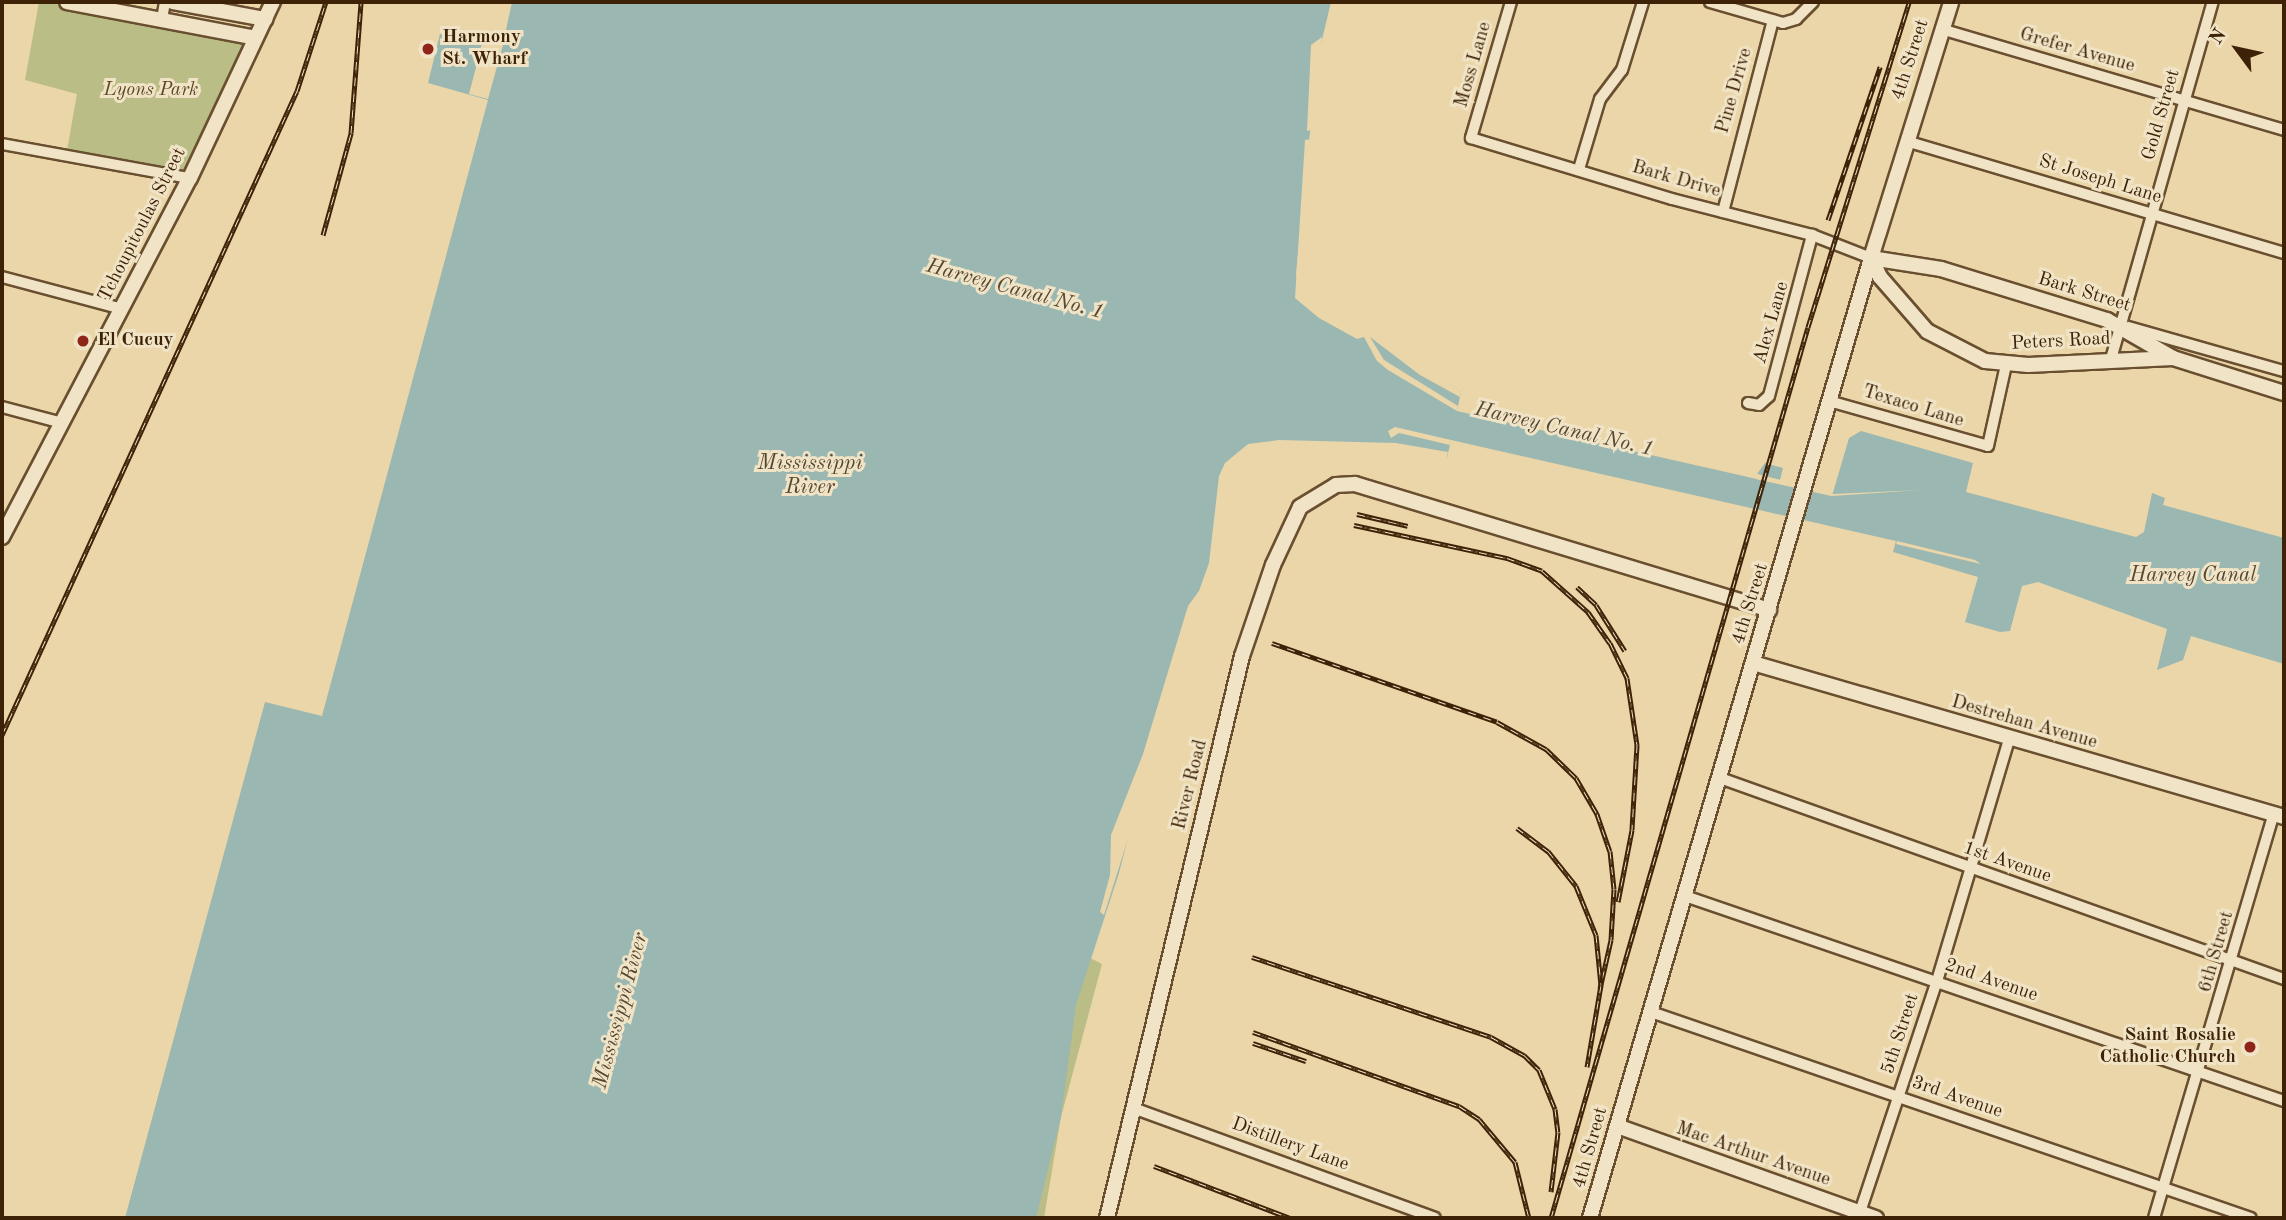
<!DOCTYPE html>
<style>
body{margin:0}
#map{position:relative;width:2286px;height:1220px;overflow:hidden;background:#ead6a8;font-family:"Old Standard TT",serif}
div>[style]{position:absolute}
.green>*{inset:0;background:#babd85}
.water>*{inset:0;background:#9bb7b2}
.pier>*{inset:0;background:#ead6a8}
.roads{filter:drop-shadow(2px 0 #694f2f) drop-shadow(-2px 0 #694f2f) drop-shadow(0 2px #694f2f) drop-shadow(0 -2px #694f2f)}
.street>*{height:10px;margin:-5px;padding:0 5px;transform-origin:5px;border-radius:5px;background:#f1e4c6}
.secondary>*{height:14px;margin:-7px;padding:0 7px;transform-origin:7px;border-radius:7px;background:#f1e4c6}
.rail>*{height:5px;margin-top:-2.5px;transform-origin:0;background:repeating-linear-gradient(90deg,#f1e4c6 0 8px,#3e2207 0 16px);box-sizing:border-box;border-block:2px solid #3e2207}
.dots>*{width:19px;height:19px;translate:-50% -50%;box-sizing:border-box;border:4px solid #f1e4c6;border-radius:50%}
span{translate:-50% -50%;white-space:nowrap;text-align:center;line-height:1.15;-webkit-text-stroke:6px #f1e4c6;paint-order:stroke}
.poi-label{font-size:19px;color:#3e2207;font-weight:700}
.left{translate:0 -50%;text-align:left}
.right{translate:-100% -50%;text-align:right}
.street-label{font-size:19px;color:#3e2207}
.park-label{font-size:19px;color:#5d4926;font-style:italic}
.water-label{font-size:21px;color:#554732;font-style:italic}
.frame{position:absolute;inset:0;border:4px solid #3e2207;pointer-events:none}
.north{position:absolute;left:2202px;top:14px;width:70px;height:70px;-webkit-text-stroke:5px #f1e4c6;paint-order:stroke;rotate:303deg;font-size:19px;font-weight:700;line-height:28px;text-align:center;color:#3e2207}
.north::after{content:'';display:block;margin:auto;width:24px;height:32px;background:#3e2207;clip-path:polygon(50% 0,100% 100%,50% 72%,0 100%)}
</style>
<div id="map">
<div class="green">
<i style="clip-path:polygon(39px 2px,67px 2px,256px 38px,190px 178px,66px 156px,77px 94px,25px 80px)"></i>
<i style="clip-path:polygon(1078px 952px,1102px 964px,1061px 1117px,1044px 1218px,1018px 1218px)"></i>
</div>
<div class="water">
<i style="clip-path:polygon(512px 2px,1331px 2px,1317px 61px,1296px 274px,1301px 299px,1364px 337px,1375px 335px,1461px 392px,1457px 411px,1832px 496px,1849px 438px,1861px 431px,1973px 463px,1966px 492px,2136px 537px,2144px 532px,2152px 493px,2165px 498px,2163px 505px,2284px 538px,2284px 664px,2191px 636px,2183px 660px,2157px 670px,2167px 629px,2038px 582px,2022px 586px,2010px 631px,2000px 632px,1965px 622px,1978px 577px,1893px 552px,1896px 541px,1451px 440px,1447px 458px,1395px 448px,1251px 452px,1224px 483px,1215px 552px,1155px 734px,1119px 873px,1076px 1005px,1061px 1117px,1036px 1218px,125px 1218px,265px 702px,322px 716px,488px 100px,428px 83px,440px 34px,503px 44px)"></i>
<i style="clip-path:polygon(1765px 463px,1783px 468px,1780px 480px,1757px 474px)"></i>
</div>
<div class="pier">
<i style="clip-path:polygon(1322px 37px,1314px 129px,1307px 131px,1311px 45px)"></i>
<i style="clip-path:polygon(483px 41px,503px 45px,488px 99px,469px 94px)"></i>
<i style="clip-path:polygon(1313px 139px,1310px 210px,1300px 274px,1304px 297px,1365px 333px,1375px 332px,1461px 392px,1460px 397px,1420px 375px,1370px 337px,1384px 360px,1458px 406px,1457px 411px,1388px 370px,1377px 361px,1364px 337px,1357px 339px,1319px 318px,1295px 298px,1305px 140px)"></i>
<i style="clip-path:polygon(1395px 427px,1451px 440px,1450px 445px,1399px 433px,1391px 438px,1388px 431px)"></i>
<i style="clip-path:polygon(1279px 440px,1396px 443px,1448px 452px,1446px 461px,1395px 451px,1253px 455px,1227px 485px,1218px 553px,1104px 915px,1100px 912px,1110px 875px,1111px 835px,1143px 754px,1188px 606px,1199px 591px,1209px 563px,1219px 476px,1225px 463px,1248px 444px)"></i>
<i style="clip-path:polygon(1757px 474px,1833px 494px,1921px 490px,1832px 496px,1756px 479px)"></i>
<i style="clip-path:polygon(1897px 541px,1975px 560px,1981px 564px,1896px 544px)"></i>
</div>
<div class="roads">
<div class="street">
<i style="left:1511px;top:2px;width:142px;rotate:106.4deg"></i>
<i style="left:1471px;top:138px;width:210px;rotate:16.9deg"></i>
<i style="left:1672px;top:199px;width:145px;rotate:14.4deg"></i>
<i style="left:1812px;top:235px;width:63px;rotate:21.3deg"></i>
<i style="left:1710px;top:2px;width:76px;rotate:16deg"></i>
<i style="left:1783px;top:23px;width:14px;rotate:-17deg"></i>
<i style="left:1796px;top:19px;width:24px;rotate:-45deg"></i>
<i style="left:162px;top:19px;width:17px;rotate:-80deg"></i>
<i style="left:1941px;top:29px;width:358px;rotate:16.4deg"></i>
<i style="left:1906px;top:141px;width:394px;rotate:16.5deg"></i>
<i style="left:2px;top:144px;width:191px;rotate:10.3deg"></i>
<i style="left:1579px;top:169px;width:73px;rotate:-73.3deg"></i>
<i style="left:1600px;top:99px;width:36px;rotate:-53deg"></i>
<i style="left:1622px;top:70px;width:71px;rotate:-72.8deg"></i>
<i style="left:1723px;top:212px;width:198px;rotate:-75.4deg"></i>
<i style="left:2px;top:277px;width:124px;rotate:14.9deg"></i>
<i style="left:2128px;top:327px;width:162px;rotate:15.8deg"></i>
<i style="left:2111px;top:359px;width:371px;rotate:-74.1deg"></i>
<i style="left:1829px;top:401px;width:165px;rotate:15.8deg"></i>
<i style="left:1988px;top:446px;width:83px;rotate:-77.5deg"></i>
<i style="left:1748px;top:403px;width:11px;rotate:10deg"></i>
<i style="left:1759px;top:405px;width:13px;rotate:-42deg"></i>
<i style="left:1769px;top:396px;width:167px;rotate:-75deg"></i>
<i style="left:2px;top:407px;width:62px;rotate:14.9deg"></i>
<i style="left:1720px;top:778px;width:599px;rotate:19.62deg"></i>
<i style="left:1685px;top:896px;width:633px;rotate:18.89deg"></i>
<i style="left:1651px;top:1012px;width:634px;rotate:18.95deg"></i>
<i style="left:1133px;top:1108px;width:321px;rotate:20deg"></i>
<i style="left:1859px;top:1215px;width:247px;rotate:-71.6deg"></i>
<i style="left:1937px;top:981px;width:252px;rotate:-73.4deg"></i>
<i style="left:2154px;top:1218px;width:421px;rotate:-73.5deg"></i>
</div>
<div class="secondary">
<i style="left:67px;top:2px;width:192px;rotate:10.8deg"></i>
<i style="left:173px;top:2px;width:94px;rotate:10.5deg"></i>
<i style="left:2173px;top:358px;width:145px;rotate:177.2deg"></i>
<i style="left:2028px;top:365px;width:43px;rotate:-174.7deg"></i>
<i style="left:1985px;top:361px;width:65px;rotate:-152.7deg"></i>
<i style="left:1927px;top:331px;width:72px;rotate:-131deg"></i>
<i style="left:1880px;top:277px;width:21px;rotate:-115deg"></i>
<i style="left:1871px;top:258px;width:71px;rotate:8.9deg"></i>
<i style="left:1941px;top:269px;width:174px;rotate:17.1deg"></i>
<i style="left:2107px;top:320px;width:76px;rotate:29.9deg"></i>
<i style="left:2173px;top:358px;width:116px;rotate:17.5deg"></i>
<i style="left:2px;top:537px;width:405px;rotate:-62.4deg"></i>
<i style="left:190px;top:178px;width:195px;rotate:-64.8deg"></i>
<i style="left:1753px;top:663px;width:553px;rotate:16.17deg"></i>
<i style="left:1617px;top:1126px;width:275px;rotate:19.6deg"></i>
<i style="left:1107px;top:1218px;width:578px;rotate:-76.49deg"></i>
<i style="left:1242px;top:656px;width:96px;rotate:-71.2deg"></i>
<i style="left:1273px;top:565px;width:64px;rotate:-65deg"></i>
<i style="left:1300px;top:507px;width:42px;rotate:-31.4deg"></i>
<i style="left:1336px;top:485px;width:19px;rotate:-3deg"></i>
<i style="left:1355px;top:484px;width:433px;rotate:16.9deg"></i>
<i style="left:1590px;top:1218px;width:1000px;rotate:-73.68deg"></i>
<i style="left:1871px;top:258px;width:268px;rotate:-72.6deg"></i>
</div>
</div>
<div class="rail">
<i style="left:1828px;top:220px;width:162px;rotate:-71.2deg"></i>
<i style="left:323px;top:235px;width:106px;rotate:-74.6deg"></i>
<i style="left:351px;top:133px;width:131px;rotate:-85.6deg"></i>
<i style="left:1357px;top:514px;width:52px;rotate:13.2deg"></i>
<i style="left:1354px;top:525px;width:157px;rotate:12.2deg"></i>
<i style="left:1507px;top:558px;width:37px;rotate:20deg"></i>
<i style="left:1542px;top:571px;width:62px;rotate:41.7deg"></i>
<i style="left:1588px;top:612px;width:38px;rotate:55deg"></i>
<i style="left:1610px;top:643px;width:39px;rotate:64deg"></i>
<i style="left:1627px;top:678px;width:68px;rotate:81.5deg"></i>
<i style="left:1637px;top:745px;width:85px;rotate:93.4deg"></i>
<i style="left:1632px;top:830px;width:73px;rotate:101deg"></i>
<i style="left:1577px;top:587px;width:26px;rotate:43deg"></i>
<i style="left:1596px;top:605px;width:54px;rotate:57.8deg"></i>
<i style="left:1272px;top:643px;width:238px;rotate:19.3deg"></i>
<i style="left:1497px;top:722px;width:56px;rotate:28.9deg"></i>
<i style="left:1546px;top:749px;width:42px;rotate:44deg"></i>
<i style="left:1576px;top:778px;width:42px;rotate:59.7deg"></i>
<i style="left:1597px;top:814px;width:39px;rotate:71deg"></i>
<i style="left:1610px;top:851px;width:38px;rotate:84deg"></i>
<i style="left:1614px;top:889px;width:51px;rotate:93.4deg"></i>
<i style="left:1611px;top:940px;width:50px;rotate:102.7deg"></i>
<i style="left:2px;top:735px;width:708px;rotate:-65.39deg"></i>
<i style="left:297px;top:91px;width:94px;rotate:-72deg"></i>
<i style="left:1517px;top:828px;width:39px;rotate:37deg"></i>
<i style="left:1548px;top:851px;width:45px;rotate:51.3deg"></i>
<i style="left:1576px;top:886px;width:53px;rotate:67.8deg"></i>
<i style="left:1596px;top:935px;width:50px;rotate:84.3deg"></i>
<i style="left:1601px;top:985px;width:83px;rotate:99.7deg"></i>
<i style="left:1252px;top:957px;width:252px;rotate:18.5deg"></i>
<i style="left:1491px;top:1037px;width:38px;rotate:29deg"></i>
<i style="left:1524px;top:1055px;width:21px;rotate:45deg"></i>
<i style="left:1539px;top:1070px;width:42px;rotate:67.7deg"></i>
<i style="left:1555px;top:1109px;width:23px;rotate:83deg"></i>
<i style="left:1558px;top:1132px;width:60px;rotate:96.7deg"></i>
<i style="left:1253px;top:1032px;width:219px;rotate:19.8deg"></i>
<i style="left:1459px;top:1106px;width:24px;rotate:33deg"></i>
<i style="left:1479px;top:1119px;width:56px;rotate:50.1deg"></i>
<i style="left:1515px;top:1162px;width:58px;rotate:76deg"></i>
<i style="left:1253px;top:1043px;width:56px;rotate:18.8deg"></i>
<i style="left:1154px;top:1166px;width:146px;rotate:20.9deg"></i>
<i style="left:1551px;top:1218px;width:927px;rotate:-73.91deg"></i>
<i style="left:1808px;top:327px;width:340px;rotate:-72.7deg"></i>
</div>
<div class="dots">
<i style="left:428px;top:49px;background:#8f2418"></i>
<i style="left:83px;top:341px;background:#8f2418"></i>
<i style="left:2250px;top:1047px;background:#8f2418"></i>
</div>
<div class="poi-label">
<span class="left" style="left:442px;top:49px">Harmony<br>St. Wharf</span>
<span class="left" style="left:97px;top:341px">El Cucuy</span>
<span class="right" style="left:2236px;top:1047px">Saint Rosalie<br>Catholic Church</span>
</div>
<div class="street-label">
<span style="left:2077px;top:51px;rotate:16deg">Grefer Avenue</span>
<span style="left:1911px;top:60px;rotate:-72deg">4th Street</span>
<span style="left:1474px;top:65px;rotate:-74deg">Moss Lane</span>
<span style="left:1735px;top:91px;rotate:-74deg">Pine Drive</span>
<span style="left:2162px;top:115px;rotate:-74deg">Gold Street</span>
<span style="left:1676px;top:180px;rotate:16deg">Bark Drive</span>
<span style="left:2100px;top:180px;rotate:17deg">St Joseph Lane</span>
<span style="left:143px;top:225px;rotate:-63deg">Tchoupitoulas Street</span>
<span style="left:2084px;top:293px;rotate:17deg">Bark Street</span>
<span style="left:1772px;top:323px;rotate:-74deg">Alex Lane</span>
<span style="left:2061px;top:342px;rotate:-3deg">Peters Road</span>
<span style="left:1913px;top:407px;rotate:17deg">Texaco Lane</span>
<span style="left:1751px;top:604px;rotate:-73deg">4th Street</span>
<span style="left:2024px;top:723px;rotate:16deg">Destrehan Avenue</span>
<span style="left:1191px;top:785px;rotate:-76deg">River Road</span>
<span style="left:2007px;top:863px;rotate:19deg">1st Avenue</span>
<span style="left:2217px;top:952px;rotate:-74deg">6th Street</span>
<span style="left:1991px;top:981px;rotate:19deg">2nd Avenue</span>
<span style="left:1901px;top:1034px;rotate:-72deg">5th Street</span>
<span style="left:1957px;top:1098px;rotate:19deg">3rd Avenue</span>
<span style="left:1290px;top:1145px;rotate:20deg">Distillery Lane</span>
<span style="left:1591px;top:1148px;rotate:-74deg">4th Street</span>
<span style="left:1753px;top:1155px;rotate:19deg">Mac Arthur Avenue</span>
</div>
<div class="park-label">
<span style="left:151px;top:91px">Lyons Park</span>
</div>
<div class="water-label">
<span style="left:1015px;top:290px;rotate:15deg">Harvey Canal No. 1</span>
<span style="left:1564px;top:430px;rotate:13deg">Harvey Canal No. 1</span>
<span style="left:810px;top:476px">Mississippi<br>River</span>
<span style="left:2193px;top:576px">Harvey Canal</span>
<span style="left:621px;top:1011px;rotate:-75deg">Mississippi River</span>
</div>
<div class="frame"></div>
<div class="north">N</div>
</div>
